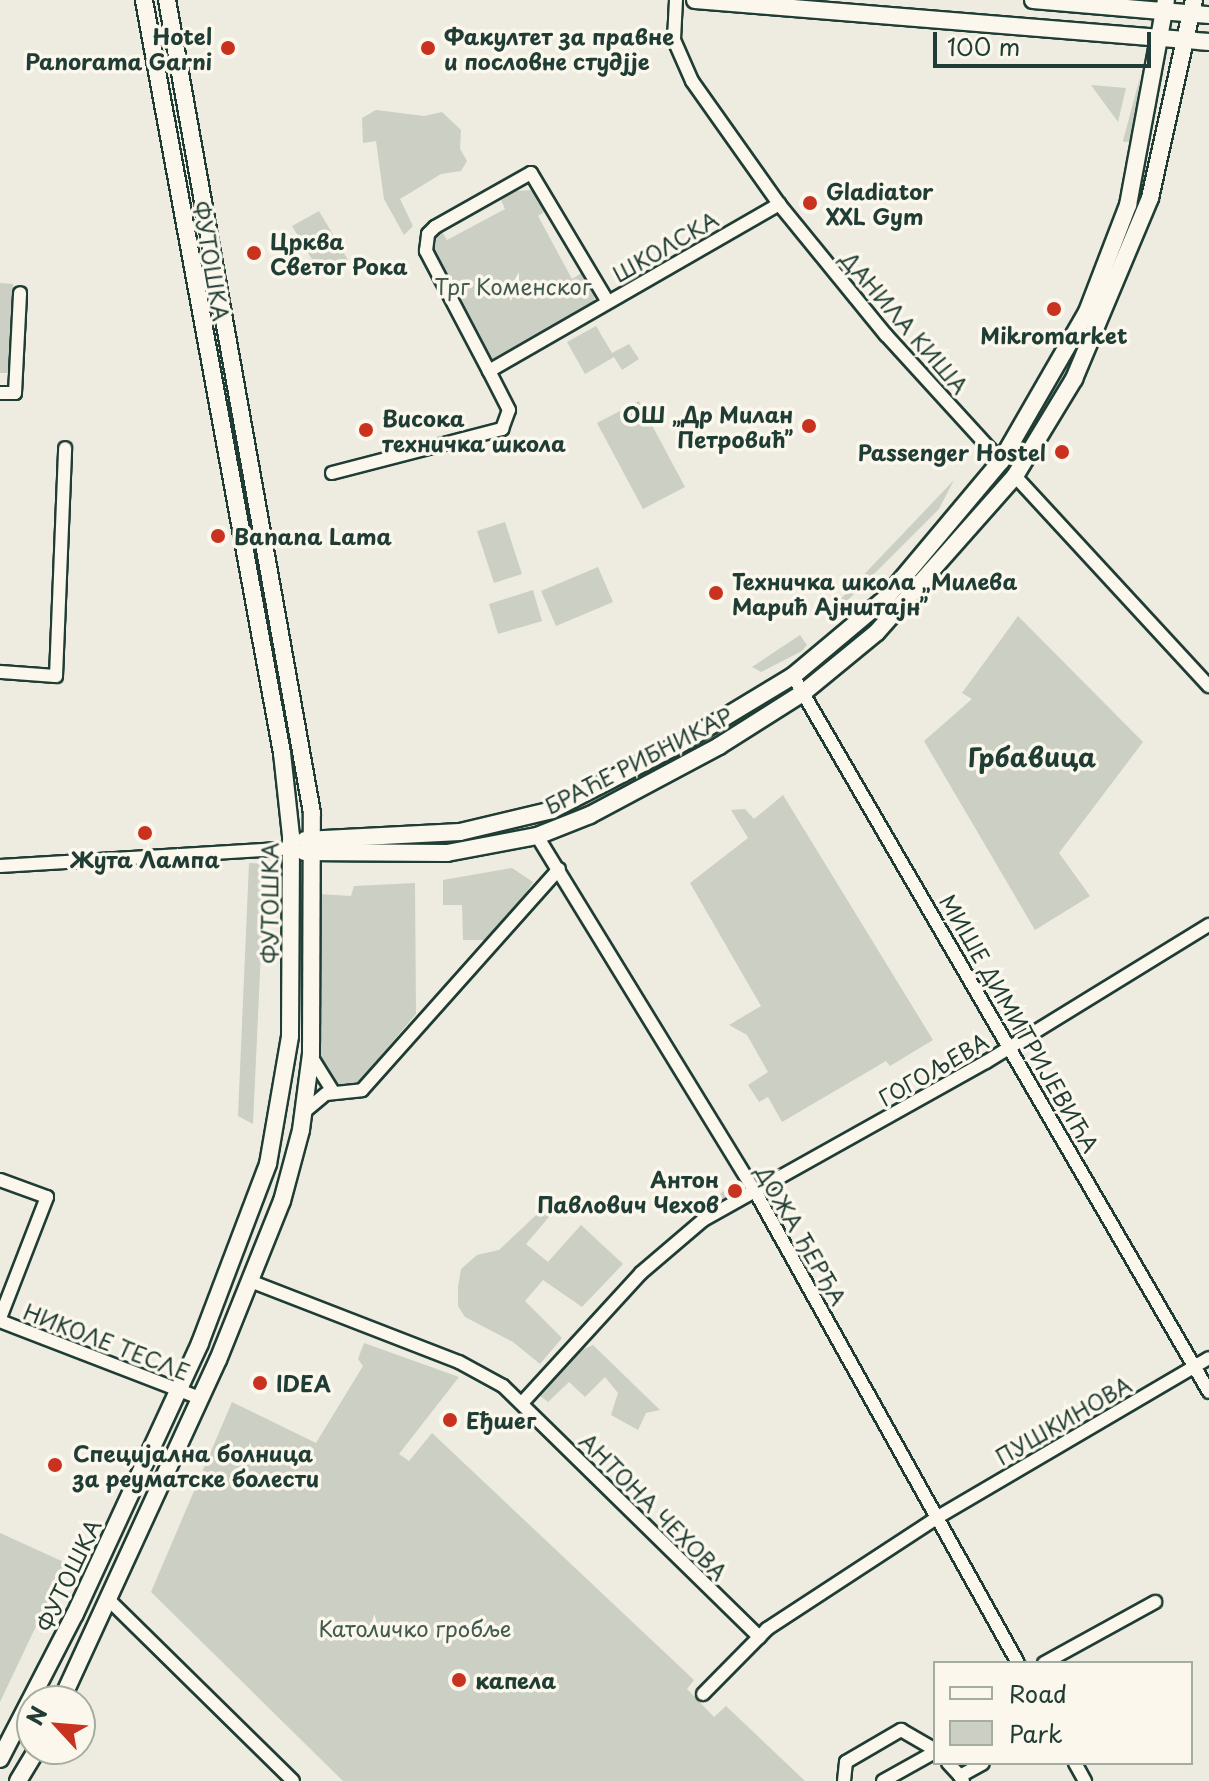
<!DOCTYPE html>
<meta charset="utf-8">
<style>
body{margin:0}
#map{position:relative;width:1209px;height:1781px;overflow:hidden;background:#eeece1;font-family:"Playpen Sans",sans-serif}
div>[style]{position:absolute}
.green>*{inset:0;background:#cbcfc4}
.roads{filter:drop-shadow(2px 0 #1f3d34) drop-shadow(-2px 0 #1f3d34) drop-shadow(0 2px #1f3d34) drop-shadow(0 -2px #1f3d34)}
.street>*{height:12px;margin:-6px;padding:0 6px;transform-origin:6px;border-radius:6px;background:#fbf7ec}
.secondary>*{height:16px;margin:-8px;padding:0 8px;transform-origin:8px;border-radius:8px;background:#fbf7ec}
.dots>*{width:22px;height:22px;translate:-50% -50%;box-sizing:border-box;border:4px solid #fbf7ec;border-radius:50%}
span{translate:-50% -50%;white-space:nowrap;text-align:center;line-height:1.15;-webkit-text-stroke:7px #fbf7ec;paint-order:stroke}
.poi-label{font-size:22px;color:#1f3d34;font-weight:700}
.right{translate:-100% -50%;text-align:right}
.left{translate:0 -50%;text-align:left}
.street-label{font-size:22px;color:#1f3d34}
.park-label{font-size:22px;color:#415a51}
.quarter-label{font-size:26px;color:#1f3d34;font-weight:700}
.legend{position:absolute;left:933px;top:1661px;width:260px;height:104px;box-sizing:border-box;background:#fbf7ec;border:2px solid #a3ada2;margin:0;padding:10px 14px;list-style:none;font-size:24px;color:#1f3d34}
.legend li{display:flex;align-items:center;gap:16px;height:40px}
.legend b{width:40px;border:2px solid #a3ada2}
.north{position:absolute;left:16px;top:1685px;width:80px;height:80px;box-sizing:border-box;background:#fbf7ec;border:2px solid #a3ada2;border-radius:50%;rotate:296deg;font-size:22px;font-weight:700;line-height:32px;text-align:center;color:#1f3d34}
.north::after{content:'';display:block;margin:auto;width:28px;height:36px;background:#c8321e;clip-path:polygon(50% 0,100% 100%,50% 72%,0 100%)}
.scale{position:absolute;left:933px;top:32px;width:218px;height:36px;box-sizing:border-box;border:4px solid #1f3d34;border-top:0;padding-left:10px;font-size:24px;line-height:28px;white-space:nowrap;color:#1f3d34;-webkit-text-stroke:6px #fbf7ec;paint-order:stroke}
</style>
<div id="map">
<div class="green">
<i style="clip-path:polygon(1140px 77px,1133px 141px,1124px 142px,1123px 141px)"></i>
<i style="clip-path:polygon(1091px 85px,1126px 88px,1118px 122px)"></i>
<i style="clip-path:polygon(376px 110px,424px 116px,442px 112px,461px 130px,460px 149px,467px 161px,461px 171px,441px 174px,400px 199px,413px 226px,404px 235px,384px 199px,376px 141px,363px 143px,362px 118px)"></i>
<i style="clip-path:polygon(532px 190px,547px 210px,538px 216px,572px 279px,583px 272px,595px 292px,594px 302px,492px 359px,434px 253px,434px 240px,441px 230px,447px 240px,505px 209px,501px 200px,516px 191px)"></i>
<i style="clip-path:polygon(319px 211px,348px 260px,322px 276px,292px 226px)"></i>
<i style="clip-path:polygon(0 283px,13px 284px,10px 373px,0 373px)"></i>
<i style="clip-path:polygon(596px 326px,612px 353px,629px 344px,639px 359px,622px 370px,614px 357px,585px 374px,567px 342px)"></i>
<i style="clip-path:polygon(639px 401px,685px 487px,643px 509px,597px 423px)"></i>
<i style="clip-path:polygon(954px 480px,939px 509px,838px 610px,834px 606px)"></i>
<i style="clip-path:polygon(505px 522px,522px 574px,494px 583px,477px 531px)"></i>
<i style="clip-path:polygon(598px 567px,613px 602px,556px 626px,541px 591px)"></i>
<i style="clip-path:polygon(533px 590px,542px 621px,498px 634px,489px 604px)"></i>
<i style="clip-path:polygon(1018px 616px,1143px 742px,1059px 853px,1090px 896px,1035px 930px,924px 741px,972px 699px,962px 693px)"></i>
<i style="clip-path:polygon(800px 635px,807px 645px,802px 651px,761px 672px,752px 667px)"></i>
<i style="clip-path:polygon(783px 795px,933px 1040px,890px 1066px,886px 1061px,782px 1122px,768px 1097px,759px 1102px,748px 1085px,768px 1072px,747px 1035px,729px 1025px,761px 1006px,690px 883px,748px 838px,731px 810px,745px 809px,754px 819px)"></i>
<i style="clip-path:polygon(249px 863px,265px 864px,253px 1124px,238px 1116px)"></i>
<i style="clip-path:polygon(512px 868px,533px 882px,520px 902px,489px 940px,463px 940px,462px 905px,443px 905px,443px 880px)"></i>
<i style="clip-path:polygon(415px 883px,416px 1014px,359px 1082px,337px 1086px,323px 1074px,315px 1054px,318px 894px,351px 896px,354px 886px)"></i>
<i style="clip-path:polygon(736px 1187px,739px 1193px,702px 1215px,699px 1211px,726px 1189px)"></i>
<i style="clip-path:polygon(549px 1203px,560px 1204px,526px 1244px,548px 1262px,581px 1225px,623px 1264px,582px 1307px,543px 1280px,525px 1301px,562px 1338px,540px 1364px,513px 1342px,465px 1317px,458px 1306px,458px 1287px,461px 1269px,477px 1255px,499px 1250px)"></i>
<i style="clip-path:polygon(364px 1343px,459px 1377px,399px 1454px,409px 1461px,432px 1433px,694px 1680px,687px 1689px,714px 1717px,726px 1706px,805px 1781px,343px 1781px,151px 1592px,232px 1402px,316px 1443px,363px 1366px,358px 1359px)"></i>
<i style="clip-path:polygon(593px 1345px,660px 1410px,646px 1413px,638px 1430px,611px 1415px,618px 1393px,605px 1377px,585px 1397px,569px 1382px,548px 1402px,539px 1395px,572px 1354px)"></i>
<i style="clip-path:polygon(0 1533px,66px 1563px,0 1702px)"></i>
</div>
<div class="roads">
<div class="street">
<i style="left:676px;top:0;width:40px;rotate:92.9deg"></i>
<i style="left:674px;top:40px;width:45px;rotate:66.3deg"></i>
<i style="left:692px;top:81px;width:151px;rotate:54.7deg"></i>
<i style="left:779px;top:204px;width:169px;rotate:50.8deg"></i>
<i style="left:886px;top:335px;width:171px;rotate:47.6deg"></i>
<i style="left:489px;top:371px;width:136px;rotate:-117.7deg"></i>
<i style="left:426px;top:251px;width:17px;rotate:-83deg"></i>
<i style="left:428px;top:234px;width:10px;rotate:-45deg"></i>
<i style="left:435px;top:227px;width:110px;rotate:-29.4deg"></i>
<i style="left:531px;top:173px;width:150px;rotate:59.2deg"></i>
<i style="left:0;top:393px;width:15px"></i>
<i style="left:15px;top:393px;width:100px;rotate:-87.1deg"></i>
<i style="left:332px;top:473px;width:176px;rotate:-14.5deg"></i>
<i style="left:502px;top:429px;width:20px;rotate:-70deg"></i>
<i style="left:509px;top:410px;width:44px;rotate:-117.1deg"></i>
<i style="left:489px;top:371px;width:335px;rotate:-29.9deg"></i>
<i style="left:1015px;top:476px;width:286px;rotate:47.3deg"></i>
<i style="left:0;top:672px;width:56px;rotate:4.1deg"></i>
<i style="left:56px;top:676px;width:228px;rotate:-87.7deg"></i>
<i style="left:793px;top:676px;width:828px;rotate:59.84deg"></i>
<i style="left:537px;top:836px;width:419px;rotate:58.5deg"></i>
<i style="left:756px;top:1193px;width:538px;rotate:60.86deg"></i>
<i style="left:0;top:866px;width:292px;rotate:-3.5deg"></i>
<i style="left:312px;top:1058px;width:40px;rotate:58deg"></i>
<i style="left:303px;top:1113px;width:30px;rotate:-40deg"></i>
<i style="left:326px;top:1094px;width:36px;rotate:-6deg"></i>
<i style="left:362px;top:1090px;width:296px;rotate:-48.3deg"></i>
<i style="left:0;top:1180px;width:50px;rotate:19.9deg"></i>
<i style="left:47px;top:1197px;width:130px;rotate:111.2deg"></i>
<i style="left:250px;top:1281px;width:224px;rotate:21.2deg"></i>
<i style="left:459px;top:1362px;width:50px;rotate:28.6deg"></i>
<i style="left:503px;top:1386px;width:359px;rotate:44.4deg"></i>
<i style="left:0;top:1321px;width:214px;rotate:21.1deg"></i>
<i style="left:522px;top:1403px;width:176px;rotate:-47.5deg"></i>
<i style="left:641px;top:1273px;width:82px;rotate:-40.5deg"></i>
<i style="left:703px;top:1220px;width:324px;rotate:-29.2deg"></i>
<i style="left:986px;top:1062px;width:262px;rotate:-31.6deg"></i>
<i style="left:111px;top:1602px;width:255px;rotate:44.5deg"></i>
<i style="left:1044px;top:1663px;width:127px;rotate:-28.8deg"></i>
<i style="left:703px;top:1694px;width:91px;rotate:-45.4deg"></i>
<i style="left:767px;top:1629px;width:204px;rotate:-33.2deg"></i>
<i style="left:938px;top:1517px;width:314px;rotate:-30.4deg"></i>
<i style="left:948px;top:1763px;width:18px;rotate:47deg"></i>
<i style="left:1075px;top:1763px;width:21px;rotate:61deg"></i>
<i style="left:844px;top:1781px;width:19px;rotate:-84deg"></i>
<i style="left:846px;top:1762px;width:64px;rotate:-30.2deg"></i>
<i style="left:901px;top:1730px;width:39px;rotate:30deg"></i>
<i style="left:883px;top:1781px;width:60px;rotate:-29.1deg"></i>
<i style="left:963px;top:1781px;width:6px;rotate:-121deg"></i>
<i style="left:960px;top:1776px;width:26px;rotate:-29deg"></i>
</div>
<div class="secondary">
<i style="left:695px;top:0;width:516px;rotate:4.67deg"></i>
<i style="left:1033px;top:0;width:177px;rotate:4.9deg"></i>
<i style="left:305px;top:840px;width:155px;rotate:-3deg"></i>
<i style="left:460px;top:832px;width:95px;rotate:-13.4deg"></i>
<i style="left:552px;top:810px;width:146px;rotate:-27.3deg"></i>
<i style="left:682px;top:743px;width:130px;rotate:-31.1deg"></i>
<i style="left:793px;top:676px;width:121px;rotate:-40deg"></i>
<i style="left:886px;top:598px;width:179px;rotate:-50deg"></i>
<i style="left:1001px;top:461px;width:172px;rotate:-60deg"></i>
<i style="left:1087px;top:312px;width:115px;rotate:-69deg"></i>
<i style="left:1128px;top:205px;width:208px;rotate:-79.5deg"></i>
<i style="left:304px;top:852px;width:143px;rotate:0.4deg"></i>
<i style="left:447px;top:853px;width:92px;rotate:-10.7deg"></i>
<i style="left:537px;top:836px;width:57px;rotate:-21.6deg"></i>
<i style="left:590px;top:815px;width:146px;rotate:-28.1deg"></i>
<i style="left:719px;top:746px;width:101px;rotate:-32.4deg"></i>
<i style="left:804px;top:692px;width:94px;rotate:-39.4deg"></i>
<i style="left:877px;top:632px;width:208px;rotate:-48.5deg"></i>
<i style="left:1015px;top:476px;width:114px;rotate:-58.7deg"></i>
<i style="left:1074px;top:379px;width:196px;rotate:-67.2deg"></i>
<i style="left:1150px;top:198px;width:203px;rotate:-77.5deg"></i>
<i style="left:61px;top:1701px;width:375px;rotate:-65.3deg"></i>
<i style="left:218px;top:1360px;width:171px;rotate:-68.1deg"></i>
<i style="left:282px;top:1201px;width:73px;rotate:-75deg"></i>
<i style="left:301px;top:1130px;width:77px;rotate:-82.5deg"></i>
<i style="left:311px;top:1054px;width:241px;rotate:-89.8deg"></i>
<i style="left:312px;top:813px;width:826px;rotate:-100.11deg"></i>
<i style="left:0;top:1759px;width:163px;rotate:-62.7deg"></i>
<i style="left:75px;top:1614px;width:298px;rotate:-65.2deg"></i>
<i style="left:200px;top:1343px;width:191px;rotate:-69.2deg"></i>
<i style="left:268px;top:1164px;width:130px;rotate:-80.2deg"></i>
<i style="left:290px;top:1036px;width:200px;rotate:-89.7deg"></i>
<i style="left:291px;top:836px;width:83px;rotate:-96.2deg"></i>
<i style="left:282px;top:753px;width:766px;rotate:-100.39deg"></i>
<i style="left:18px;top:1781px;width:37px;rotate:-59deg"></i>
</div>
</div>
<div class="dots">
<i style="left:228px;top:48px;background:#c8321e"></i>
<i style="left:428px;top:48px;background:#c8321e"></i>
<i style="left:810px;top:203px;background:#c8321e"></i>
<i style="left:254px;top:253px;background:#c8321e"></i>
<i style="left:1054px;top:309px;background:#c8321e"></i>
<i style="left:809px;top:426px;background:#c8321e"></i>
<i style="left:366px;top:430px;background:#c8321e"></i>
<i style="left:1062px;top:452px;background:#c8321e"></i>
<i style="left:218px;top:536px;background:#c8321e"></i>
<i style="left:716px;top:593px;background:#c8321e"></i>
<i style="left:145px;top:833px;background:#c8321e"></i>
<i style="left:735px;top:1191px;background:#c8321e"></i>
<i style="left:260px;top:1383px;background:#c8321e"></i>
<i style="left:450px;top:1420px;background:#c8321e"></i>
<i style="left:55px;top:1465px;background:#c8321e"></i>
<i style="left:459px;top:1680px;background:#c8321e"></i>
</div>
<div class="poi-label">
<span class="right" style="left:212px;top:48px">Hotel<br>Panorama Garni</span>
<span class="left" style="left:444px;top:48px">Факултет за правне<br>и пословне студјје</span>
<span class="left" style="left:826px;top:203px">Gladiator<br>XXL Gym</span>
<span class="left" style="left:270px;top:253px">Црква<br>Светог Рока</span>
<span style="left:1054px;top:335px">Mikromarket</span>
<span class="right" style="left:793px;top:426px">ОШ „Др Милан<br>Петровић”</span>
<span class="left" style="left:382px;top:430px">Висока<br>техничка школа</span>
<span class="right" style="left:1046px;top:452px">Passenger Hostel</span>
<span class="left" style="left:234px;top:536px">Banana Lama</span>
<span class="left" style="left:732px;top:593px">Техничка школа „Милева<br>Марић Ајнштајн”</span>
<span style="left:145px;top:859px">Жута Лампа</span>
<span class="right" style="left:719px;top:1191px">Антон<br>Павлович Чехов</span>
<span class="left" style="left:276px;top:1383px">IDEA</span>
<span class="left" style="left:466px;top:1420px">Еђшег</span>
<span class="left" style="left:73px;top:1465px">Специјална болница<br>за реуматске болести</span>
<span class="left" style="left:475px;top:1680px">капела</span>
</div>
<div class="street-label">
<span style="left:665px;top:246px;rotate:-30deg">ШКОЛСКА</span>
<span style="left:212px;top:261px;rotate:80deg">ФУТОШКА</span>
<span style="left:905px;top:322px;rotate:49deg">ДАНИЛА КИША</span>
<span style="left:638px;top:760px;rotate:-27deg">БРАЋЕ РИБНИКАР</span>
<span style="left:269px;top:903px;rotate:-90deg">ФУТОШКА</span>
<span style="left:1020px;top:1023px;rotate:60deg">МИШЕ ДИМИТРИЈЕВИЋА</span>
<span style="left:933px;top:1069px;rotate:-30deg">ГОГОЉЕВА</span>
<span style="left:802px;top:1235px;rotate:60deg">ДОЖА ЂЕРЂА</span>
<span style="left:107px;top:1341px;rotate:21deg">НИКОЛЕ ТЕСЛЕ</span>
<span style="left:1063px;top:1420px;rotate:-30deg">ПУШКИНОВА</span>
<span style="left:654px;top:1506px;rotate:45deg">АНТОНА ЧЕХОВА</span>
<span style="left:68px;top:1575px;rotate:-65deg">ФУТОШКА</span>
</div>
<div class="park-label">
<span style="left:513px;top:286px">Трг Коменског</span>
<span style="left:415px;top:1628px">Католичко гробље</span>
</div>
<div class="quarter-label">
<span style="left:1032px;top:757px">Грбавица</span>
</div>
<ul class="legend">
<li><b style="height:10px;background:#fbf7ec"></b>Road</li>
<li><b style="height:22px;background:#cbcfc4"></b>Park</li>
</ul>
<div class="north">N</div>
<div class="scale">100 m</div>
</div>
